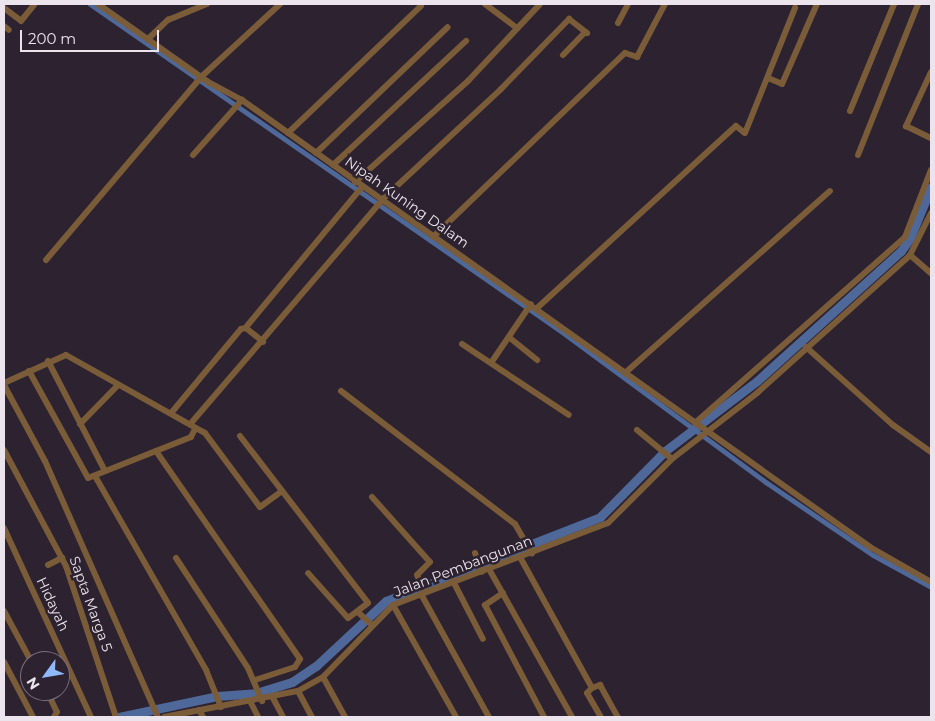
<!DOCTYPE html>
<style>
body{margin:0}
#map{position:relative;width:935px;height:721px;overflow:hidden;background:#2d222f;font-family:Montserrat,sans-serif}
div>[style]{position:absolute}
.canal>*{height:5px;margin:-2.5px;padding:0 2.5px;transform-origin:2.5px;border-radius:2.5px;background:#4e6899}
.river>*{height:9px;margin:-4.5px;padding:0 4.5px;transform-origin:4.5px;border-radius:4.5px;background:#4e6899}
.minor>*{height:6px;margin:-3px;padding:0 3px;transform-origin:3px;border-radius:3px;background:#7b5c39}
span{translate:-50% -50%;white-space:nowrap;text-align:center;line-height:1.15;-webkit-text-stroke:5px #2d222f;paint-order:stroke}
.street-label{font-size:14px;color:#ebe4ed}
.frame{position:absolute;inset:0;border:5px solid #ebe4ed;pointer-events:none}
.north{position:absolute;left:20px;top:651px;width:50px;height:50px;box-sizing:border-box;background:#2d222f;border:1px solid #79707b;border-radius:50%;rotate:238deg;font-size:14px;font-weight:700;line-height:20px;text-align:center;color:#ebe4ed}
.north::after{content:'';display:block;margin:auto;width:18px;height:22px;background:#8eb9fc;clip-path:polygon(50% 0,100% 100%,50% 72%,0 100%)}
.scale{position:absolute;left:20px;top:30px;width:139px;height:22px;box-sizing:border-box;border:2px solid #ebe4ed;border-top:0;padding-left:6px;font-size:15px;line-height:18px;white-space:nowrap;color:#ebe4ed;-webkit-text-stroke:4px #2d222f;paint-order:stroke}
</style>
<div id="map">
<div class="canal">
<i style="left:90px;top:4px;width:570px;rotate:34.78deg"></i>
<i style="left:558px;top:329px;width:260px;rotate:36.4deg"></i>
<i style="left:767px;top:483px;width:128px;rotate:34.2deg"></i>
<i style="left:873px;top:555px;width:66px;rotate:28.9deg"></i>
</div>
<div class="river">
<i style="left:119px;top:717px;width:100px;rotate:-12.1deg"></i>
<i style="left:217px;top:696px;width:39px;rotate:-4deg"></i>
<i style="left:256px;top:693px;width:38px;rotate:-17deg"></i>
<i style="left:292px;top:682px;width:29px;rotate:-34deg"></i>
<i style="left:316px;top:666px;width:96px;rotate:-42.9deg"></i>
<i style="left:386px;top:601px;width:230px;rotate:-21.4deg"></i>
<i style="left:600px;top:517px;width:93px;rotate:-45.4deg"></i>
<i style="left:665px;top:451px;width:116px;rotate:-37.3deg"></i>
<i style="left:757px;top:381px;width:194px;rotate:-42.1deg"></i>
<i style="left:901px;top:251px;width:16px;rotate:-55deg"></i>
<i style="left:910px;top:238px;width:55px;rotate:-67.6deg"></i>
</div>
<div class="minor">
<i style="left:98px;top:4px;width:135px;rotate:35.3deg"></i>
<i style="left:208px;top:82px;width:38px;rotate:28deg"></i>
<i style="left:242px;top:100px;width:771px;rotate:35.44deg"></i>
<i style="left:870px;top:547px;width:70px;rotate:29.8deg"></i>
<i style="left:485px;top:4px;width:40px;rotate:37deg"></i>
<i style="left:4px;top:8px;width:21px;rotate:37deg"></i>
<i style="left:21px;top:21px;width:22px;rotate:-51deg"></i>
<i style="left:618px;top:23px;width:21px;rotate:-62deg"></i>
<i style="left:4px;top:26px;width:6px;rotate:39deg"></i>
<i style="left:148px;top:39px;width:28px;rotate:-44deg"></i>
<i style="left:168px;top:20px;width:42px;rotate:-22.3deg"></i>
<i style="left:563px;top:55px;width:32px;rotate:-46deg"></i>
<i style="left:931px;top:72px;width:60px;rotate:114.8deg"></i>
<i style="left:906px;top:126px;width:28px;rotate:26deg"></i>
<i style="left:768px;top:78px;width:15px;rotate:23deg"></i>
<i style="left:782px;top:84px;width:87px;rotate:-66.4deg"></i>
<i style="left:850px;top:111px;width:116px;rotate:-67.6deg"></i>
<i style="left:288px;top:133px;width:184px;rotate:-43.7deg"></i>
<i style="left:316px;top:153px;width:182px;rotate:-43.7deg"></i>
<i style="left:193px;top:155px;width:74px;rotate:-48.3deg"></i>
<i style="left:858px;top:155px;width:162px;rotate:-68.3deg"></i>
<i style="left:333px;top:165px;width:182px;rotate:-43deg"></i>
<i style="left:355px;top:182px;width:152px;rotate:-41.8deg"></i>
<i style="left:468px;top:81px;width:105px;rotate:-46.9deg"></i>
<i style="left:433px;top:237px;width:266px;rotate:-43.8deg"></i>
<i style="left:625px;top:53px;width:13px;rotate:18deg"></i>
<i style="left:637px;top:57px;width:60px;rotate:-62.2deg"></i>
<i style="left:910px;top:255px;width:28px;rotate:41deg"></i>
<i style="left:46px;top:260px;width:240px;rotate:-49.7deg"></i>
<i style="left:201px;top:77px;width:108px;rotate:-42.7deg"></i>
<i style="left:536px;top:309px;width:271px;rotate:-42.5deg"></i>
<i style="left:736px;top:126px;width:11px;rotate:38deg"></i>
<i style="left:745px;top:133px;width:135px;rotate:-68.2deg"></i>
<i style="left:247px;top:326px;width:180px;rotate:-50.4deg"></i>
<i style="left:510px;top:338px;width:35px;rotate:39deg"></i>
<i style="left:462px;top:344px;width:128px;rotate:33.6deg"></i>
<i style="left:806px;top:347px;width:117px;rotate:41.9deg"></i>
<i style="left:893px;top:425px;width:47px;rotate:35.4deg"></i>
<i style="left:48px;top:361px;width:124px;rotate:62.6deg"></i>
<i style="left:491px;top:363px;width:71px;rotate:-55.9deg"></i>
<i style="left:29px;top:371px;width:122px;rotate:61.1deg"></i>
<i style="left:88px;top:478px;width:111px;rotate:-21.7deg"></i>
<i style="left:191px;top:437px;width:9px;rotate:-63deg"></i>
<i style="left:625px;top:373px;width:274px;rotate:-41.6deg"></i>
<i style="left:4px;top:383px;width:68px;rotate:-24.3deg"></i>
<i style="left:66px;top:355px;width:159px;rotate:29.3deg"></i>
<i style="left:205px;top:433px;width:92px;rotate:53.4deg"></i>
<i style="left:260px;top:507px;width:27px;rotate:-36deg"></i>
<i style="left:4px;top:385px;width:86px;rotate:61.7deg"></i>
<i style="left:45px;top:461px;width:280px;rotate:66.2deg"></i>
<i style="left:341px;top:391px;width:219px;rotate:37.4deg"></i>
<i style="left:515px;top:524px;width:34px;rotate:60deg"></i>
<i style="left:172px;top:412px;width:108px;rotate:-50.3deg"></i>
<i style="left:241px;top:329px;width:5px;rotate:-11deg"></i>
<i style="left:246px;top:328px;width:22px;rotate:39deg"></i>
<i style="left:192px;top:422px;width:298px;rotate:-49.4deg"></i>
<i style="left:386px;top:196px;width:157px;rotate:-42.9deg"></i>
<i style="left:501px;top:89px;width:98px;rotate:-45.8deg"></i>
<i style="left:569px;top:19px;width:23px;rotate:38deg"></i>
<i style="left:695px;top:423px;width:281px;rotate:-41.5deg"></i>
<i style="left:905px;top:237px;width:72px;rotate:-68.8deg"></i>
<i style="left:80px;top:424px;width:54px;rotate:-45.7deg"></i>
<i style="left:637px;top:430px;width:45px;rotate:39.6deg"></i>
<i style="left:240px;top:436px;width:210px;rotate:52.5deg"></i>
<i style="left:368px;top:603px;width:25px;rotate:143deg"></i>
<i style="left:348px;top:618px;width:60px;rotate:-131.6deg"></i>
<i style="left:4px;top:450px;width:132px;rotate:61.9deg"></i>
<i style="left:66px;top:566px;width:159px;rotate:71.7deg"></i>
<i style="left:156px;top:451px;width:253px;rotate:55.3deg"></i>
<i style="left:300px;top:659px;width:9px;rotate:122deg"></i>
<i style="left:295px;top:667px;width:42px;rotate:162deg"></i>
<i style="left:95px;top:476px;width:224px;rotate:60.2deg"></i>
<i style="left:206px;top:670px;width:40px;rotate:68deg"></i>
<i style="left:372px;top:497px;width:87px;rotate:48.3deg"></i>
<i style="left:430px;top:562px;width:18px;rotate:135deg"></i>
<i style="left:417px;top:575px;width:19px;rotate:65deg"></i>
<i style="left:4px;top:528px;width:208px;rotate:65.3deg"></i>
<i style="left:475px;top:553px;width:20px;rotate:70deg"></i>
<i style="left:520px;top:557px;width:149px;rotate:61.2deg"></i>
<i style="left:592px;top:688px;width:7px;rotate:135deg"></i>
<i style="left:587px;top:693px;width:28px;rotate:60deg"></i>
<i style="left:176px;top:558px;width:131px;rotate:56.8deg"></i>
<i style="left:248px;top:668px;width:36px;rotate:67deg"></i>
<i style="left:48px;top:565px;width:16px;rotate:-27deg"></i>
<i style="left:489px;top:569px;width:170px;rotate:60.7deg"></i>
<i style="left:453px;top:581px;width:65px;rotate:62.7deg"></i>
<i style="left:503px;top:593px;width:22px;rotate:146deg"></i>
<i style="left:485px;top:605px;width:127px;rotate:62.2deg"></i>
<i style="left:421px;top:594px;width:141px;rotate:61.1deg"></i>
<i style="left:393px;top:605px;width:129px;rotate:60.6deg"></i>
<i style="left:4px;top:611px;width:57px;rotate:61.6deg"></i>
<i style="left:359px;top:613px;width:16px;rotate:43deg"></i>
<i style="left:4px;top:662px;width:62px;rotate:62.2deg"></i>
<i style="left:323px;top:677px;width:46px;rotate:61.2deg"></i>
<i style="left:592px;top:688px;width:9px;rotate:-21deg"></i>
<i style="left:600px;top:685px;width:37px;rotate:61deg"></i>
<i style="left:47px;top:691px;width:23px;rotate:65deg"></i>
<i style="left:57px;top:712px;width:6px;rotate:121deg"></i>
<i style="left:298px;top:691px;width:30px;rotate:62deg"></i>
<i style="left:273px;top:698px;width:21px;rotate:62deg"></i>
<i style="left:251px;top:703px;width:16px;rotate:63deg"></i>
<i style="left:199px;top:710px;width:8px;rotate:60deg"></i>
<i style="left:164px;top:717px;width:136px;rotate:-11deg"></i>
<i style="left:298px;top:691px;width:29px;rotate:-29deg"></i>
<i style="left:323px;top:677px;width:100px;rotate:-45.8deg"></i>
<i style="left:393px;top:605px;width:230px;rotate:-20.9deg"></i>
<i style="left:608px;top:523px;width:91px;rotate:-45deg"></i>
<i style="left:672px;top:459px;width:108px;rotate:-37.8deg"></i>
<i style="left:757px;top:393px;width:206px;rotate:-42deg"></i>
<i style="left:910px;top:255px;width:47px;rotate:-63.4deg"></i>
</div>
<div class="street-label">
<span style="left:407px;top:202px;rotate:35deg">Nipah Kuning Dalam</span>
<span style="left:463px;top:566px;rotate:-21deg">Jalan Pembangunan</span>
<span style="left:53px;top:604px;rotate:65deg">Hidayah</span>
<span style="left:91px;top:604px;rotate:70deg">Sapta Marga 5</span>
</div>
<div class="frame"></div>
<div class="north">N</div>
<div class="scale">200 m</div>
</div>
